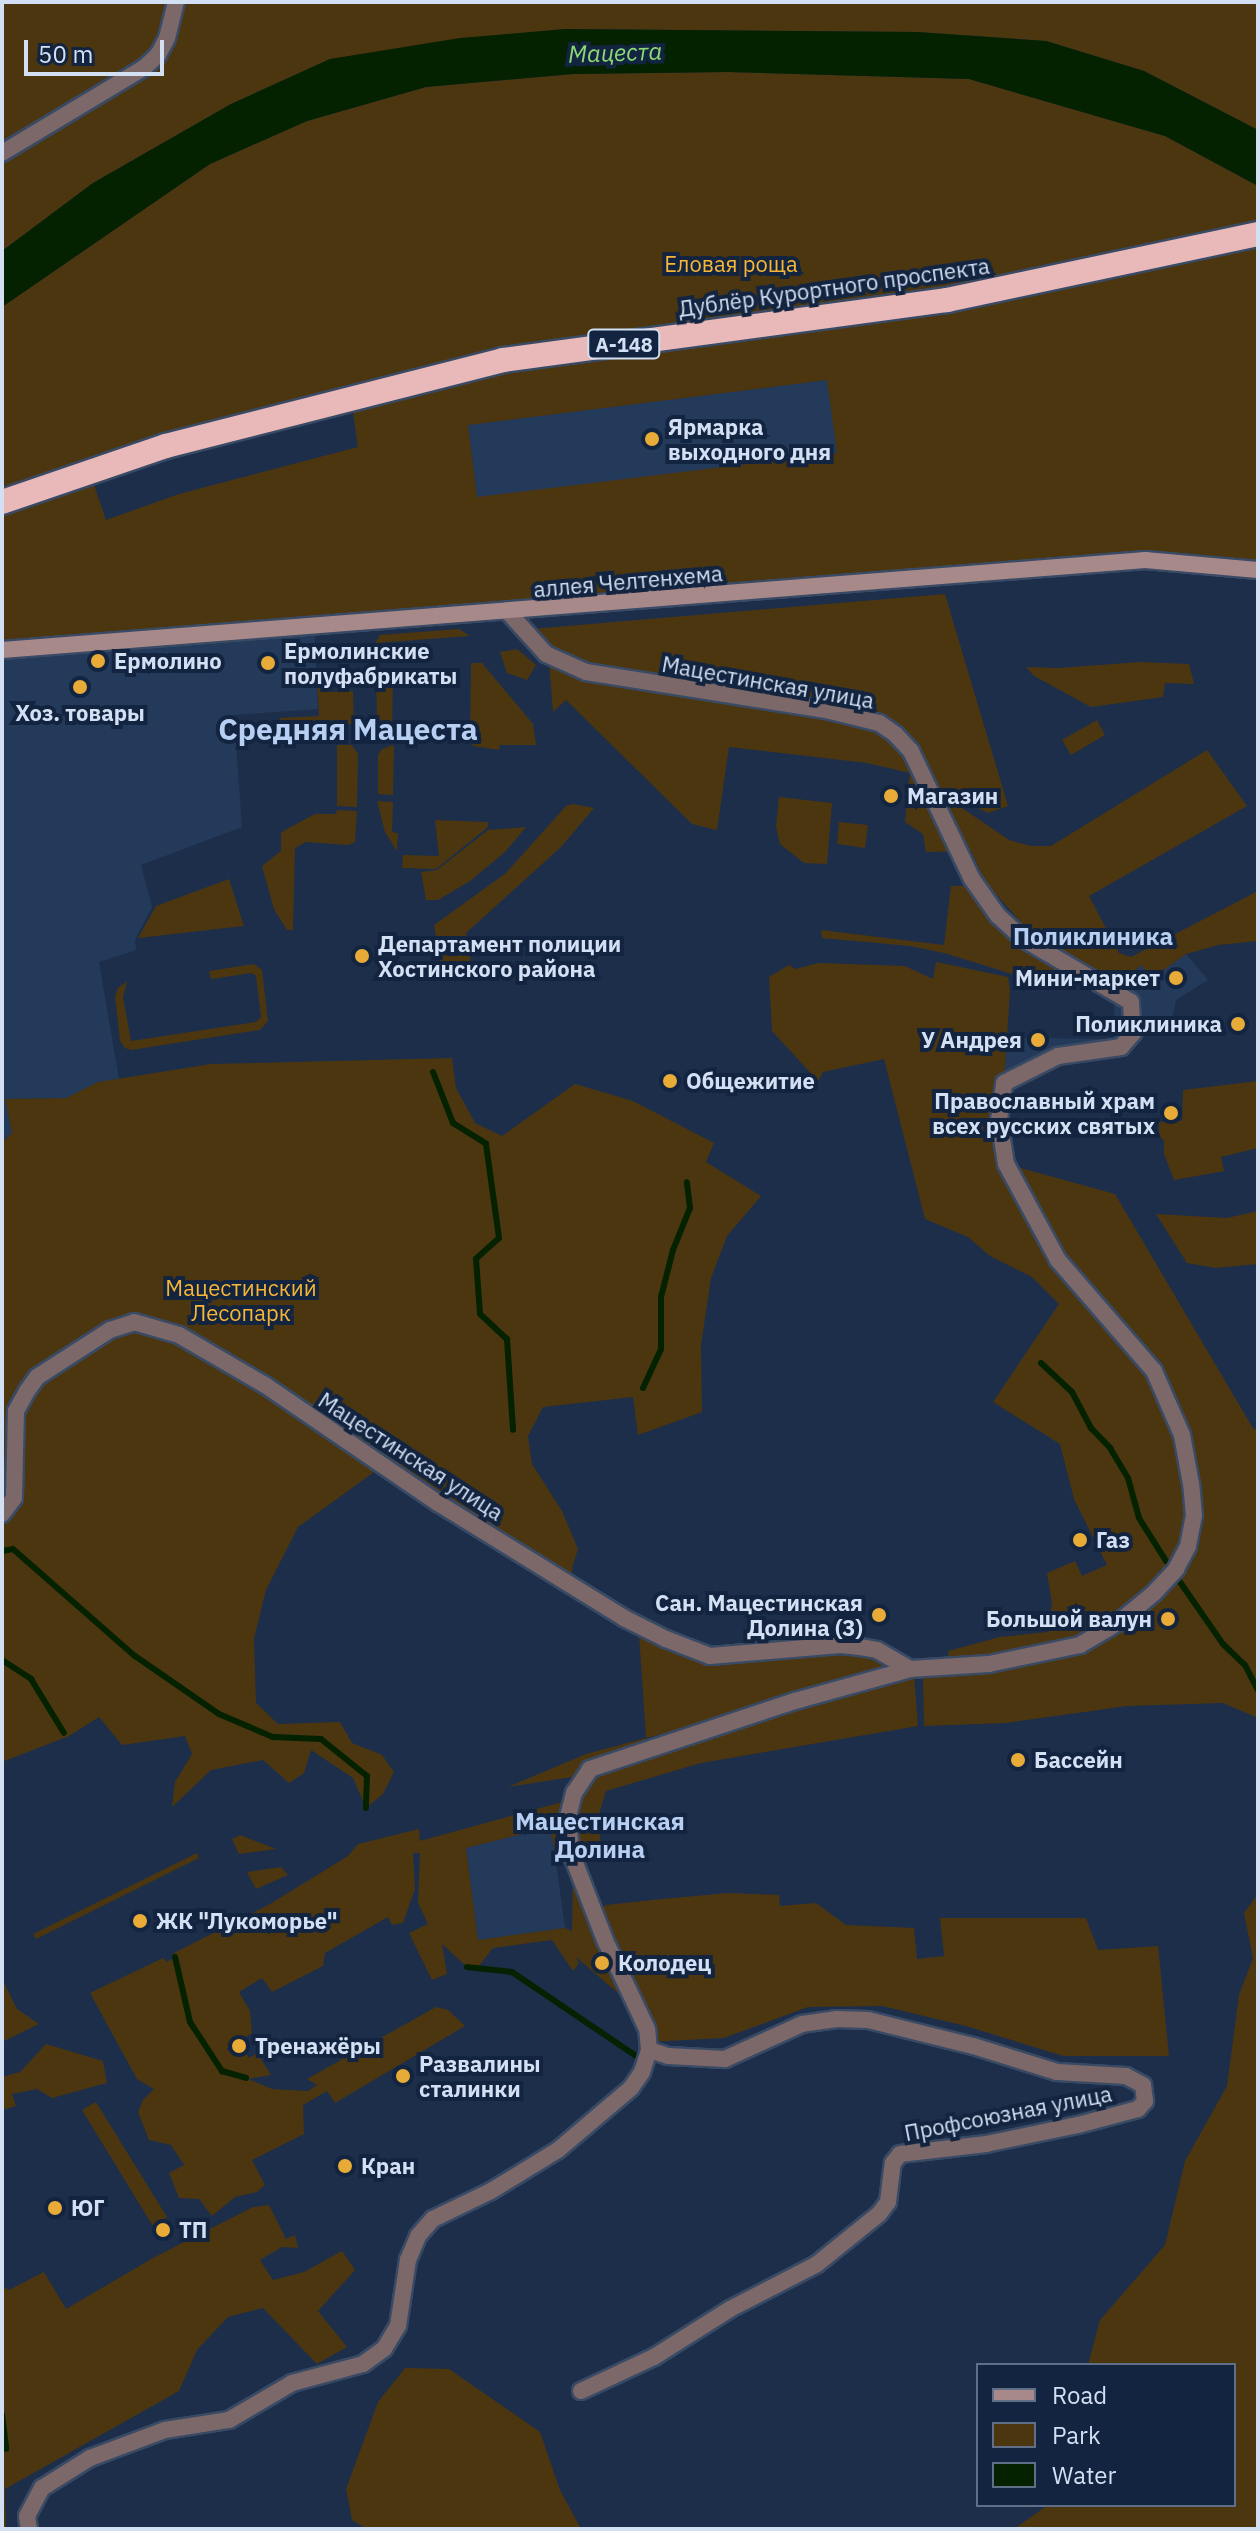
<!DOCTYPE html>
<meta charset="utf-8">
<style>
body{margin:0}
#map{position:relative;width:1260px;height:2531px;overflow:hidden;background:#1c2e4a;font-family:"IBM Plex Sans",sans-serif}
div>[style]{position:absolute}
.built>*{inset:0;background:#243a5a}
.green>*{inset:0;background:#4c3610}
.water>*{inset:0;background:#042100}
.stream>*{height:6px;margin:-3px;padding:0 3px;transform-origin:3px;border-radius:3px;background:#042100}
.roads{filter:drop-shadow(2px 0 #394a65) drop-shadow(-2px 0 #394a65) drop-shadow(0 2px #394a65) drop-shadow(0 -2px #394a65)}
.street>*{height:16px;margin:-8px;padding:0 8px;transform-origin:8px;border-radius:8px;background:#7c6868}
.secondary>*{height:16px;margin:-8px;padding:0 8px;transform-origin:8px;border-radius:8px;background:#a88989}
.highway>*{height:24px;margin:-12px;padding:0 12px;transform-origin:12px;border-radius:12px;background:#e9b8b8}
.dots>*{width:22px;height:22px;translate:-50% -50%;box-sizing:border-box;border:4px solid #12243f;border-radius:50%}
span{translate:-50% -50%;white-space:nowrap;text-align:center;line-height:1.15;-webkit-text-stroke:8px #12243f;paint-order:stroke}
.shield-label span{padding:2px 6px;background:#12243f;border:2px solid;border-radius:6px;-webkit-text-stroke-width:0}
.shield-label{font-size:20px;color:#d3dff2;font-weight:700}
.park-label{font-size:22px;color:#f9b636}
.street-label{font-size:22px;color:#d3dff2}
.poi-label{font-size:22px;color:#d3dff2;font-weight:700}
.left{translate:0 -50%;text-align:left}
.right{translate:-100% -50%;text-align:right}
.water-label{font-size:24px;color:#8cd974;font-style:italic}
.neighbourhood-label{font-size:24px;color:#b7cff3;font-weight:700}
.district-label{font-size:30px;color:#b7cff3;font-weight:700}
.frame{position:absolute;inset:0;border:4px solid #d3dff2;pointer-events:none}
.legend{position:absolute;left:976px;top:2363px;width:260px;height:144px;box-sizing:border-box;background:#12243f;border:2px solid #5f6f87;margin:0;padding:10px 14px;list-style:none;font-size:24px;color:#d3dff2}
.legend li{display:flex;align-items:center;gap:16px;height:40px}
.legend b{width:40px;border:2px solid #5f6f87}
.scale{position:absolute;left:24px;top:40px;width:140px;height:36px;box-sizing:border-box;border:4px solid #d3dff2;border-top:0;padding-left:10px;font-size:24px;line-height:28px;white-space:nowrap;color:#d3dff2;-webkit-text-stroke:6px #12243f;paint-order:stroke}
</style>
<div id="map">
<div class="built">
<i style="clip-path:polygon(828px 380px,837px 453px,477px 498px,468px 425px)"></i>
<i style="clip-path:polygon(314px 627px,318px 709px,234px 715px,242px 827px,141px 865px,152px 907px,135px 940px,136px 950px,99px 962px,119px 1079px,98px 1082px,66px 1098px,5px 1099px,12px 1133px,2px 1142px,2px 650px)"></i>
<i style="clip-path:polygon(1186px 954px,1208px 980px,1176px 1000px,1172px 1019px,1133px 1033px,1121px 1047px,1058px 1056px,1004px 1083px,1007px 1038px,1115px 1039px,1114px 995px,1128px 977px,1141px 965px,1152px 978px)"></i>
<i style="clip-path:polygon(551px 1827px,565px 1928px,478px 1940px,466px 1848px)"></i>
</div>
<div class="green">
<i style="clip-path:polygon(2px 2px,1258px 2px,1258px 130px,1144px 71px,1046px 41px,917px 32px,565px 29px,330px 59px,231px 104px,93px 183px,2px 251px)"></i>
<i style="clip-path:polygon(evenodd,728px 72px,969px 79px,1165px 136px,1258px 186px,1258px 570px,1145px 560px,2px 650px,2px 307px,210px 164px,307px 121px,426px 87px,573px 74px,728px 72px,827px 380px,837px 453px,477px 497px,468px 425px,827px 380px,728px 72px,352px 405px,358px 447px,179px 494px,106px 520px,93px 482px,165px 455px,352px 405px)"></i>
<i style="clip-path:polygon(945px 594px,1008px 806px,988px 813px,921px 780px,1009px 840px,1031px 846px,1051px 846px,1207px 750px,1247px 806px,1089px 896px,1119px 953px,1131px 957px,1258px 891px,1258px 941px,1218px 945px,1186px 954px,1152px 978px,1141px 965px,1128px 977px,1092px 968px,1027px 929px,985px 882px,971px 851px,926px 852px,923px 834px,905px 822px,910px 773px,867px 763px,729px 747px,717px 830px,692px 824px,566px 700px,553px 712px,548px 649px,532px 629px)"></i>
<i style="clip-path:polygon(459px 629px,470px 636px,375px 643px,380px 635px)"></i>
<i style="clip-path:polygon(517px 649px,536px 665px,527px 680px,507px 673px,500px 652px)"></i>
<i style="clip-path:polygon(1140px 662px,1189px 664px,1194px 684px,1165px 683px,1163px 697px,1091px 707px,1034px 676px,1026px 667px,1059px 668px)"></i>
<i style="clip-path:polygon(471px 663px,482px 663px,533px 724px,536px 745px,500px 745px,499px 750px,473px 746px,470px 739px)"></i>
<i style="clip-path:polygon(376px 676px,393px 676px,392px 729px,377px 717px)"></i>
<i style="clip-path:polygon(329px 680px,330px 692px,353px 691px,354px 724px,281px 728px,280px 718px,319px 716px,317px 681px)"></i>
<i style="clip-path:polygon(1097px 720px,1105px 735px,1071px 755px,1062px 740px)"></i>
<i style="clip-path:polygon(337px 745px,352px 745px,358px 754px,357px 807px,337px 806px)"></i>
<i style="clip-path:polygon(394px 745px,393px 795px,378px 794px,378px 755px,382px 749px)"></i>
<i style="clip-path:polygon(779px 797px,832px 803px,827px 864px,804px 863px,780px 844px,776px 827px)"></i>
<i style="clip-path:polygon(377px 801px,393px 802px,392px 832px,398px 833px,397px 851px,385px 832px)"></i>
<i style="clip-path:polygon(573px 804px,594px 808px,561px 847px,466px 933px,471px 963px,484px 974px,444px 965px,440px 961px,434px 925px,506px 873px,566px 806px)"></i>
<i style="clip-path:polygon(337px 810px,357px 811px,355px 842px,348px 845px,306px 842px,295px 848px,293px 930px,287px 930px,274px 909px,262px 866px,281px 851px,281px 833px,285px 830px,315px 814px,336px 814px)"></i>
<i style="clip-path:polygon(435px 820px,488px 822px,488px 827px,436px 869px,402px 868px,403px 855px,439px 856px)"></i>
<i style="clip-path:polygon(839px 822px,868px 825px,865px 848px,837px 844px)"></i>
<i style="clip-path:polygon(526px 827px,505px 852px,470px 881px,438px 900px,426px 900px,421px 872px,437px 870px,488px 830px)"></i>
<i style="clip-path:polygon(229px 879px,244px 926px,138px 938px,156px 906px)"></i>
<i style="clip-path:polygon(951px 886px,968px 886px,1071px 976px,1065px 990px,944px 953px,910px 946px,822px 938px,821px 930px,944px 945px)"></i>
<i style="clip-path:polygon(936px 962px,1008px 977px,1010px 991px,1004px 1083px,1006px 1164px,1115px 1194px,1254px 1430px,1258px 1426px,1258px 1718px,1223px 1703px,1127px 1706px,1006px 1723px,924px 1726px,923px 1677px,950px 1669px,948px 1651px,1000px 1637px,1048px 1632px,1052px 1603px,1047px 1573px,1075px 1561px,1082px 1576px,1107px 1565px,1074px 1499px,1060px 1444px,993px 1402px,1059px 1304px,1032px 1277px,990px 1256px,968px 1237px,925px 1219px,884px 1059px,823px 1072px,818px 1081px,772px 1031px,769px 977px,789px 965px,795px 969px,819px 963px,905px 966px,933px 979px)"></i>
<i style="clip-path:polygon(254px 964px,262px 970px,268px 1021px,260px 1030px,131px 1050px,125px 1048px,120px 1041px,115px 996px,118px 988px,127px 981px,123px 997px,131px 1041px,256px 1022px,261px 1017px,256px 976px,252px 973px,211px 979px,209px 971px)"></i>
<i style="clip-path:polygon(452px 1058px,456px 1088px,475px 1123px,502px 1136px,575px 1084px,633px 1101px,714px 1143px,706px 1162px,761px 1196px,727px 1236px,711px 1278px,701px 1345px,702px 1412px,638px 1435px,633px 1397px,543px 1407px,528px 1436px,532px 1464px,562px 1511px,578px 1549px,572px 1568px,573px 1595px,377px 1470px,298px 1527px,266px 1590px,254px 1639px,256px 1703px,278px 1724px,340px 1722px,352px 1743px,382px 1755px,394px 1772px,383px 1794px,366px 1808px,353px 1778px,311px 1750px,304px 1773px,289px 1783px,263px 1760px,211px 1770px,172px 1807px,175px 1782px,192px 1754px,185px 1736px,122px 1745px,99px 1717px,69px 1736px,2px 1762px,2px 1142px,12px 1133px,5px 1099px,66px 1098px,98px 1082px,211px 1064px)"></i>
<i style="clip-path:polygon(1258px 1081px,1258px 1148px,1221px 1157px,1224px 1171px,1174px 1180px,1164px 1154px,1164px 1141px,1159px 1135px,1159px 1122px,1182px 1121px,1183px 1090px)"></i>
<i style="clip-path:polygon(1258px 1211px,1258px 1264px,1216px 1268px,1187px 1263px,1156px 1214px,1227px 1218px)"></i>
<i style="clip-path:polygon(evenodd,639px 1634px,717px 1666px,860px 1647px,914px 1675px,918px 1726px,701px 1763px,606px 1791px,597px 1821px,603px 1854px,574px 1857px,595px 1913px,606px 1905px,662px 1899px,729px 1893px,779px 1895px,780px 1906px,816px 1903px,846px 1925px,914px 1928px,917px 1959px,944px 1956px,940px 1918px,1086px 1918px,1098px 1950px,1158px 1946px,1169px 2056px,1063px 2056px,966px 2026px,882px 2006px,808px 2007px,724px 2038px,648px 2042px,640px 2012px,576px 1957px,579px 1963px,573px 1971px,552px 1940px,493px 1948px,479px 1966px,467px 1967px,442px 1944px,447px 1974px,432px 1980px,409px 1933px,428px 1924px,418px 1903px,420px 1853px,413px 1853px,415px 1889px,403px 1923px,392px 1925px,388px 1917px,325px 1953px,323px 1966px,272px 1992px,262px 1978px,239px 1992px,250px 2011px,252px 2033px,227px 2049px,232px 2055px,243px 2049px,249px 2058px,257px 2053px,271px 2075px,248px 2079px,272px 2089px,308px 2091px,317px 2085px,307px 2079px,436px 2007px,448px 2010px,465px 2026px,335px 2103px,327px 2091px,303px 2105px,304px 2134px,252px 2160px,265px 2185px,257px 2192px,235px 2197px,212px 2216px,199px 2199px,179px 2198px,169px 2173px,184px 2165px,171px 2145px,149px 2140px,138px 2112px,143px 2100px,154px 2089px,137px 2079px,90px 1993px,163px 1958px,167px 1962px,175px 1957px,174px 1953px,270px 1904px,348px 1856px,358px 1844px,419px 1829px,420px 1841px,573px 1799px,585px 1775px,508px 1787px,586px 1754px,646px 1738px,639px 1634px,777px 1705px,646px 1744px,646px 1738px,777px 1705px,639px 1634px,550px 1827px,555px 1852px,573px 1858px,572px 1931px,565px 1928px,478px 1940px,466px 1848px,550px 1827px)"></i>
<i style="clip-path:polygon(240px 1835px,276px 1849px,239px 1854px,232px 1839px)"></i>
<i style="clip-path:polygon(197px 1853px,199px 1858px,36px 1939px,33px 1934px)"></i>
<i style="clip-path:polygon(281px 1867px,288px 1875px,256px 1889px,247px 1872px)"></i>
<i style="clip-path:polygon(1258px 1894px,1258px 2529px,1014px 2529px,1048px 2505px,1234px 2505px,1234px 2365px,1088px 2365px,1100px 2320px,1165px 2245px,1185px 2161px,1227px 2086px,1239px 1995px,1253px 1958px,1244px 1913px)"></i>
<i style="clip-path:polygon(2px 1979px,17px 2009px,39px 2024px,2px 2042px)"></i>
<i style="clip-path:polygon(46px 2044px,103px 2061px,107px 2083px,52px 2098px,37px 2089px,12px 2094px,16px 2106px,2px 2110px,2px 2077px,20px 2072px)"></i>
<i style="clip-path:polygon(96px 2102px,167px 2217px,154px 2228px,82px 2110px)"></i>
<i style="clip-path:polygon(269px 2205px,286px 2239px,295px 2235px,298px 2248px,282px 2247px,260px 2260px,273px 2280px,304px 2272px,342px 2251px,355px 2270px,318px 2311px,347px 2347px,317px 2364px,263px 2308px,228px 2317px,197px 2350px,179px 2391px,5px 2489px,6px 2529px,2px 2529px,2px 2286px,9px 2290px,44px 2272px,66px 2309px,153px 2258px,253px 2207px)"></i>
<i style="clip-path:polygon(405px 2368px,449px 2369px,540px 2432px,560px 2490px,581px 2529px,367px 2529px,352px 2520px,346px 2489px,378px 2402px)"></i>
</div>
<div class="water">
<i style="clip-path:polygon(565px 29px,917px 32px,1046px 41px,1144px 71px,1258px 130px,1258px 186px,1165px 136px,969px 79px,728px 72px,573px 74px,426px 87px,307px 121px,210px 164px,2px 307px,2px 251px,93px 183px,231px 104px,330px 59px,460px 38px)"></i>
</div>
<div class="stream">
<i style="left:433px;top:1072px;width:55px;rotate:68.6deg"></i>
<i style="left:453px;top:1123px;width:39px;rotate:32deg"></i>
<i style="left:486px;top:1144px;width:95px;rotate:82.1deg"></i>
<i style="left:499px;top:1238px;width:31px;rotate:138deg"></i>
<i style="left:476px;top:1259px;width:55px;rotate:85.8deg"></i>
<i style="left:480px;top:1314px;width:37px;rotate:43deg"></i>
<i style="left:507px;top:1339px;width:91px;rotate:86.2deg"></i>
<i style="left:1041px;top:1363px;width:42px;rotate:43.1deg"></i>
<i style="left:1072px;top:1392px;width:41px;rotate:62.2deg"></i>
<i style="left:1091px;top:1428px;width:28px;rotate:46deg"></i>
<i style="left:1110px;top:1448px;width:35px;rotate:59deg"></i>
<i style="left:1128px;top:1478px;width:41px;rotate:74.6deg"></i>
<i style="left:1139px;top:1518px;width:51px;rotate:57.9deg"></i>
<i style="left:643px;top:1388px;width:43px;rotate:-65.2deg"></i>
<i style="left:661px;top:1349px;width:52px;rotate:-90deg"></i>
<i style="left:661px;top:1297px;width:49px;rotate:-75.7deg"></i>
<i style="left:673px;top:1250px;width:45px;rotate:-68deg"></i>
<i style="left:690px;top:1208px;width:26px;rotate:-97deg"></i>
<i style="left:2px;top:1551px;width:11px;rotate:-10deg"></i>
<i style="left:13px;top:1549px;width:162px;rotate:41.3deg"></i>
<i style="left:135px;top:1656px;width:102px;rotate:34.6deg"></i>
<i style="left:219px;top:1714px;width:59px;rotate:23.1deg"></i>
<i style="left:273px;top:1737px;width:48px;rotate:2.4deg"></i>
<i style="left:321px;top:1739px;width:59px;rotate:38.8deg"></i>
<i style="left:367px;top:1776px;width:32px;rotate:92deg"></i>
<i style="left:1180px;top:1582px;width:75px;rotate:55.3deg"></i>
<i style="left:1223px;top:1644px;width:30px;rotate:44deg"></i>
<i style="left:1245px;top:1665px;width:28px;rotate:63deg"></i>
<i style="left:2px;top:1660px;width:35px;rotate:33deg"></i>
<i style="left:31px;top:1679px;width:63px;rotate:58.6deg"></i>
<i style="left:175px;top:1957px;width:67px;rotate:77deg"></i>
<i style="left:190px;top:2022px;width:59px;rotate:56.9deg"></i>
<i style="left:222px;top:2071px;width:25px;rotate:16deg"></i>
<i style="left:467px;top:1967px;width:45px;rotate:6.3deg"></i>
<i style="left:512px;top:1972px;width:157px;rotate:34.1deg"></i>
<i style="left:2px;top:2414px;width:35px;rotate:83deg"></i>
</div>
<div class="roads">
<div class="street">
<i style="left:2px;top:153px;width:167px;rotate:-31deg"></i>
<i style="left:145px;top:67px;width:18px;rotate:-43deg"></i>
<i style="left:158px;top:55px;width:19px;rotate:-62deg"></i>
<i style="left:167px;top:38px;width:37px;rotate:-76deg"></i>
<i style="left:2px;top:1514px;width:20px;rotate:-53deg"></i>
<i style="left:14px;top:1498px;width:87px;rotate:-88.7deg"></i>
<i style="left:16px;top:1411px;width:23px;rotate:-61deg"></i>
<i style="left:27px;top:1391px;width:17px;rotate:-54deg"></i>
<i style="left:37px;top:1377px;width:87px;rotate:-32.8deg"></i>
<i style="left:110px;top:1330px;width:25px;rotate:-18deg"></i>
<i style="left:134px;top:1322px;width:47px;rotate:16.1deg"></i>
<i style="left:179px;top:1335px;width:99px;rotate:30.2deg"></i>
<i style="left:265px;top:1385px;width:209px;rotate:34.3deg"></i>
<i style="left:438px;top:1503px;width:219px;rotate:31.7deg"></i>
<i style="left:624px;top:1618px;width:47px;rotate:26.6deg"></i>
<i style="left:666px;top:1639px;width:47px;rotate:21.1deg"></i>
<i style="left:710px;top:1656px;width:131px;rotate:-4.8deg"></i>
<i style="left:841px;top:1645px;width:19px;rotate:6deg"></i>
<i style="left:860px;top:1647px;width:17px;rotate:10deg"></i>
<i style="left:877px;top:1650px;width:38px;rotate:30deg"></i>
<i style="left:581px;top:2391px;width:81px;rotate:-25deg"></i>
<i style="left:654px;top:2357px;width:90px;rotate:-32.3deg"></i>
<i style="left:730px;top:2309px;width:98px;rotate:-27.3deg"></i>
<i style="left:817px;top:2264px;width:80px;rotate:-38.9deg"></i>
<i style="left:879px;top:2214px;width:15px;rotate:-53deg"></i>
<i style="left:888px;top:2202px;width:39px;rotate:-83deg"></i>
<i style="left:893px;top:2163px;width:11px;rotate:-52deg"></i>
<i style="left:900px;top:2154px;width:87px;rotate:-6.6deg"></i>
<i style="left:986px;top:2144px;width:94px;rotate:-11.7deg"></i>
<i style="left:1078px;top:2125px;width:62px;rotate:-14.9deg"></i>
<i style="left:1138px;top:2109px;width:11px;rotate:-49deg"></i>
<i style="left:1145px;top:2101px;width:16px;rotate:-97deg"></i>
<i style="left:1143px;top:2085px;width:19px;rotate:-152deg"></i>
<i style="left:1126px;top:2076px;width:69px;rotate:-176.7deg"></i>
<i style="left:1057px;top:2072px;width:88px;rotate:-162.8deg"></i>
<i style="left:973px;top:2046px;width:108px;rotate:-166.1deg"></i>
<i style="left:868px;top:2020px;width:31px;rotate:-178deg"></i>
<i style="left:837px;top:2019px;width:35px;rotate:172deg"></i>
<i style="left:802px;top:2024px;width:85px;rotate:155.6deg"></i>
<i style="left:725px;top:2059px;width:57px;rotate:-177deg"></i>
<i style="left:668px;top:2056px;width:20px;rotate:-162deg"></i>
<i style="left:29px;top:2529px;width:13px;rotate:-99deg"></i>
<i style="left:27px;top:2516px;width:32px;rotate:-62deg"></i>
<i style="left:42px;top:2488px;width:57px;rotate:-32deg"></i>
<i style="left:90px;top:2458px;width:80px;rotate:-20.5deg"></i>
<i style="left:165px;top:2430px;width:65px;rotate:-8.9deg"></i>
<i style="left:229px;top:2420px;width:73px;rotate:-30.4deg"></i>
<i style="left:292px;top:2383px;width:73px;rotate:-15deg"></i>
<i style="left:363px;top:2364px;width:26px;rotate:-36deg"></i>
<i style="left:384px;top:2349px;width:27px;rotate:-59deg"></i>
<i style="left:398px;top:2326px;width:67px;rotate:-81.4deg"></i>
<i style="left:408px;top:2260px;width:26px;rotate:-67deg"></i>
<i style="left:418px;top:2236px;width:23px;rotate:-49deg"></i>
<i style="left:433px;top:2219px;width:64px;rotate:-25.8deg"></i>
<i style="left:491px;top:2191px;width:79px;rotate:-31.5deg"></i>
<i style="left:558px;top:2150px;width:96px;rotate:-40.3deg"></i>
<i style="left:631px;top:2088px;width:19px;rotate:-55deg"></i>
<i style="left:642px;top:2072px;width:23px;rotate:-72deg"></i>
<i style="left:649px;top:2050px;width:21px;rotate:-95deg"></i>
<i style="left:647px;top:2029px;width:98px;rotate:-115.3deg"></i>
<i style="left:605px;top:1940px;width:88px;rotate:-111.3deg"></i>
<i style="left:573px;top:1858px;width:37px;rotate:-99deg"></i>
<i style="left:567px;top:1821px;width:29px;rotate:-76deg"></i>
<i style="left:574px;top:1793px;width:29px;rotate:-56deg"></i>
<i style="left:590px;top:1769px;width:216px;rotate:-18.4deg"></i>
<i style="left:795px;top:1701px;width:119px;rotate:-15.5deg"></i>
<i style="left:910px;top:1669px;width:79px;rotate:-3.6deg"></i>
<i style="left:989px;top:1664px;width:93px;rotate:-11.8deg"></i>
<i style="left:1080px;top:1645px;width:45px;rotate:-30.5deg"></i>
<i style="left:1119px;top:1622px;width:45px;rotate:-39.6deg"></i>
<i style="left:1154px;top:1593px;width:33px;rotate:-47deg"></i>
<i style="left:1176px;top:1569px;width:26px;rotate:-62deg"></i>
<i style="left:1188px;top:1546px;width:31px;rotate:-79deg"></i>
<i style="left:1194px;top:1516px;width:32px;rotate:-95deg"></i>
<i style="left:1191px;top:1484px;width:50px;rotate:-100.4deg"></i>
<i style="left:1182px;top:1435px;width:70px;rotate:-113.6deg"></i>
<i style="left:1154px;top:1371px;width:147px;rotate:-130.9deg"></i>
<i style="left:1058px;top:1260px;width:109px;rotate:-118.4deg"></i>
<i style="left:1006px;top:1164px;width:45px;rotate:-99deg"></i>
<i style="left:999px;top:1120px;width:37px;rotate:-82deg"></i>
<i style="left:1004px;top:1083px;width:60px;rotate:-26.6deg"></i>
<i style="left:1058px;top:1056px;width:64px;rotate:-8.1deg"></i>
<i style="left:1121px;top:1047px;width:18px;rotate:-49deg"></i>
<i style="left:1133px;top:1033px;width:31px;rotate:-94deg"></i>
<i style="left:1131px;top:1002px;width:126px;rotate:-149.6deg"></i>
<i style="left:1022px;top:938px;width:33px;rotate:-137deg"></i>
<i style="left:998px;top:916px;width:45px;rotate:-125.1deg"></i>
<i style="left:972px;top:879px;width:142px;rotate:-115.5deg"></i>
<i style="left:911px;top:751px;width:23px;rotate:-133deg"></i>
<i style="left:895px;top:734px;width:19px;rotate:-145deg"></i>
<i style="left:879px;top:723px;width:55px;rotate:-166.2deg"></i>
<i style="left:826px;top:710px;width:243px;rotate:-171deg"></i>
<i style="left:586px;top:672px;width:44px;rotate:-155.8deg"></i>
<i style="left:546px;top:654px;width:55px;rotate:-132.1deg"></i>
</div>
<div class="secondary">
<i style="left:2px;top:650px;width:1147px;rotate:-4.5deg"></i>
<i style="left:1145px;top:560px;width:113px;rotate:5.1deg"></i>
</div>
<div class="highway">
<i style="left:2px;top:502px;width:173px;rotate:-18.9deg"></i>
<i style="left:166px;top:446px;width:348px;rotate:-14.3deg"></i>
<i style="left:503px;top:360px;width:448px;rotate:-7.7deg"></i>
<i style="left:947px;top:300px;width:318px;rotate:-12deg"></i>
</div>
</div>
<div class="dots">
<i style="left:652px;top:439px;background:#e9ab38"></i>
<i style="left:98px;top:661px;background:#e9ab38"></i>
<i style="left:268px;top:663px;background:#e9ab38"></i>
<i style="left:80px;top:687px;background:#e9ab38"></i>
<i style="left:891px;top:796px;background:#e9ab38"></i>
<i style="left:362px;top:956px;background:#e9ab38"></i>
<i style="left:1176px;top:978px;background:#e9ab38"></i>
<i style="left:1238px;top:1024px;background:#e9ab38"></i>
<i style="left:1038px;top:1040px;background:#e9ab38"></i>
<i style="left:670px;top:1081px;background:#e9ab38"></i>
<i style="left:1171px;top:1113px;background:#e9ab38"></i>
<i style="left:1080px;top:1540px;background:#e9ab38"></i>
<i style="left:879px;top:1615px;background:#e9ab38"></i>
<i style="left:1168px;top:1619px;background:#e9ab38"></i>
<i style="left:1018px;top:1760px;background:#e9ab38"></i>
<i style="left:140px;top:1921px;background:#e9ab38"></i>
<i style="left:602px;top:1963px;background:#e9ab38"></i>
<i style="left:239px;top:2046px;background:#e9ab38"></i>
<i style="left:403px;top:2076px;background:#e9ab38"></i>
<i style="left:345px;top:2166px;background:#e9ab38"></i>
<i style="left:55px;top:2208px;background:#e9ab38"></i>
<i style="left:163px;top:2230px;background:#e9ab38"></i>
</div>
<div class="shield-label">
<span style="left:624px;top:344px">А-148</span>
</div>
<div class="park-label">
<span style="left:731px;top:264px">Еловая роща</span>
<span style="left:241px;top:1300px">Мацестинский<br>Лесопарк</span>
</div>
<div class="street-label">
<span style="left:834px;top:287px;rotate:-8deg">Дублёр Курортного проспекта</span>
<span style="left:628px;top:581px;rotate:-5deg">аллея Челтенхема</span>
<span style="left:768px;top:682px;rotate:10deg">Мацестинская улица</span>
<span style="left:411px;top:1456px;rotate:33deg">Мацестинская улица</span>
<span style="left:1008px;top:2113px;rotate:-11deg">Профсоюзная улица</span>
</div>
<div class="poi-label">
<span class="left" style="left:668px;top:439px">Ярмарка<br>выходного дня</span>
<span class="left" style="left:284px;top:663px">Ермолинские<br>полуфабрикаты</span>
<span class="left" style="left:114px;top:661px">Ермолино</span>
<span style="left:80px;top:713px">Хоз. товары</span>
<span class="left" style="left:907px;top:796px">Магазин</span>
<span class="left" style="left:378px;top:956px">Департамент полиции<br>Хостинского района</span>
<span class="right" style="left:1160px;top:978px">Мини-маркет</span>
<span class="right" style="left:1222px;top:1024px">Поликлиника</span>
<span class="right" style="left:1022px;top:1040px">У Андрея</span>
<span class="left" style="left:686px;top:1081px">Общежитие</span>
<span class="right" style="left:1155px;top:1113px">Православный храм<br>всех русских святых</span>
<span class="left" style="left:1096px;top:1540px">Газ</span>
<span class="right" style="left:863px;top:1615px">Сан. Мацестинская<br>Долина (3)</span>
<span class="right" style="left:1152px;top:1619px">Большой валун</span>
<span class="left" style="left:1034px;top:1760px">Бассейн</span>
<span class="left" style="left:156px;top:1921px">ЖК "Лукоморье"</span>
<span class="left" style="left:618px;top:1963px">Колодец</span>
<span class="left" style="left:255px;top:2046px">Тренажёры</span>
<span class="left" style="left:419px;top:2076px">Развалины<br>сталинки</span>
<span class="left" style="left:361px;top:2166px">Кран</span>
<span class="left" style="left:71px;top:2208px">ЮГ</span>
<span class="left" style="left:179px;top:2230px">ТП</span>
</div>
<div class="water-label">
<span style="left:615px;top:53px;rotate:-2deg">Мацеста</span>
</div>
<div class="neighbourhood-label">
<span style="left:1093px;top:937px">Поликлиника</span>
<span style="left:600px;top:1836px">Мацестинская<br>Долина</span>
</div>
<div class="district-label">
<span style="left:348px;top:729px">Средняя Мацеста</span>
</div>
<div class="frame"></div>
<ul class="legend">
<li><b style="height:10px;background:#a88989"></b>Road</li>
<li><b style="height:22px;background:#4c3610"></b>Park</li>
<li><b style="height:22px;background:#042100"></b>Water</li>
</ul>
<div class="scale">50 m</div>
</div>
